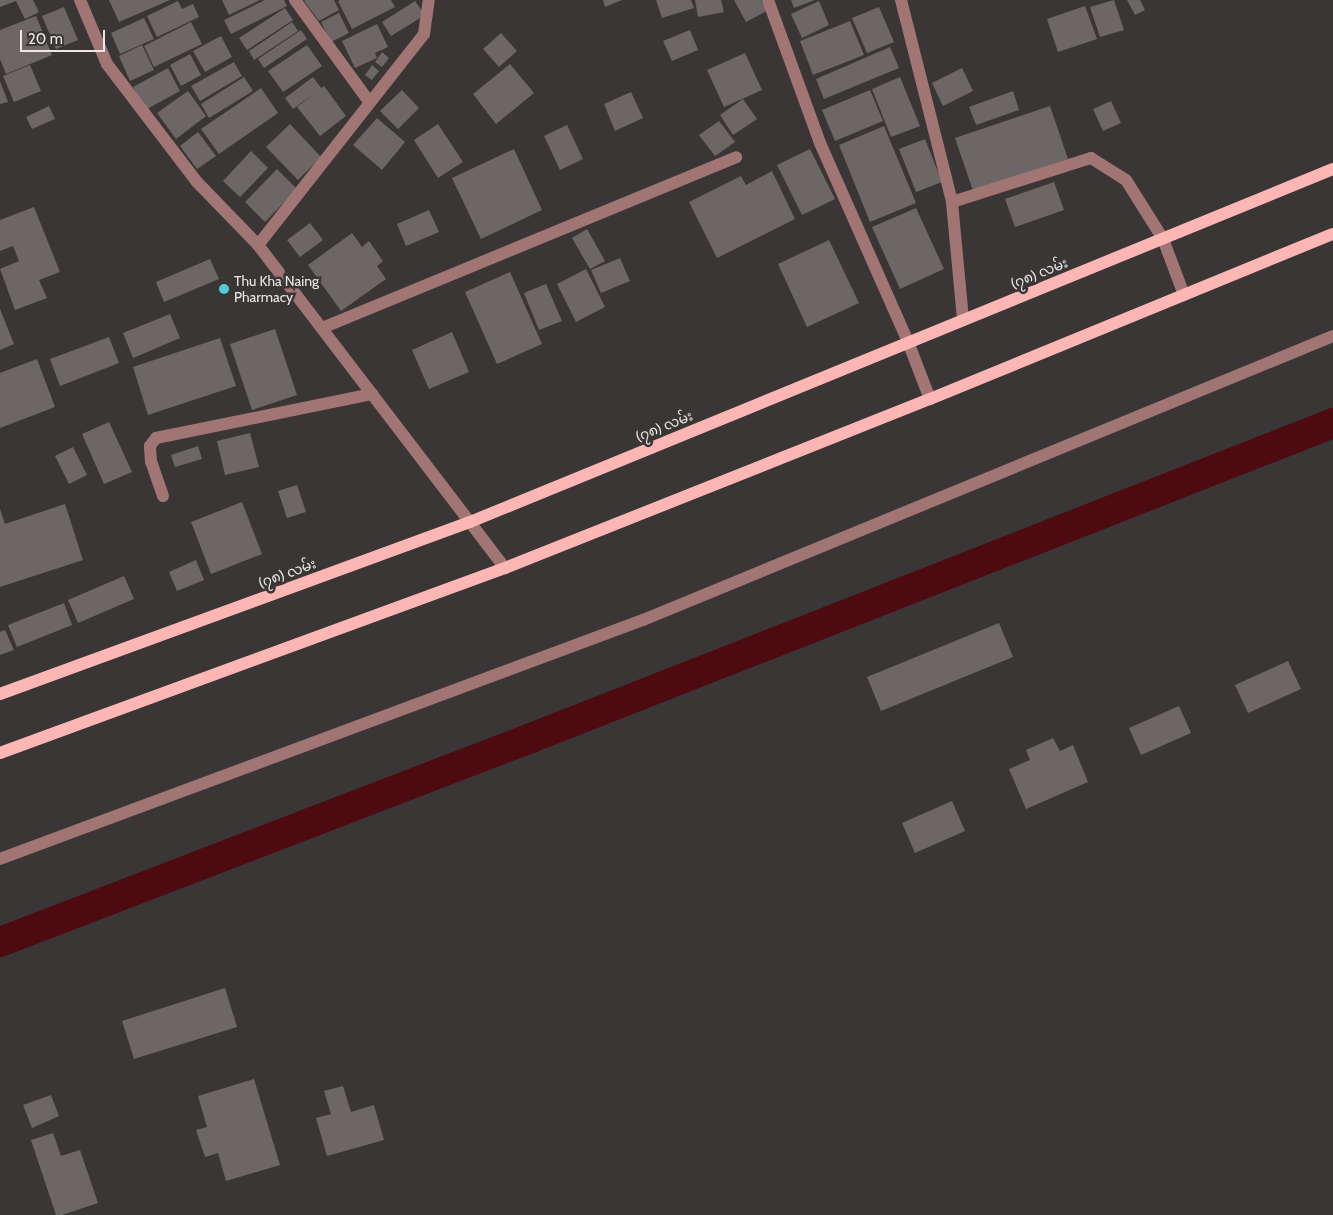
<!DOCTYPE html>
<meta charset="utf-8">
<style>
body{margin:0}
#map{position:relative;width:1333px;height:1215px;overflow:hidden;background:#3b3636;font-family:Cabin,"Noto Sans Myanmar",sans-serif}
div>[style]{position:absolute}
.canal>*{height:30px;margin:-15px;padding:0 15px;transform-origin:15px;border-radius:15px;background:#4d0b11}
.building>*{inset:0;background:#6c6666}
.minor>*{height:12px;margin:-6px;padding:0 6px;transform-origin:6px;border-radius:6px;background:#a07573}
.major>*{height:12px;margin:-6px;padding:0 6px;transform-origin:6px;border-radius:6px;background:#fcb6b3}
.dots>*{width:14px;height:14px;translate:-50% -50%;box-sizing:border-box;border:2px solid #3b3636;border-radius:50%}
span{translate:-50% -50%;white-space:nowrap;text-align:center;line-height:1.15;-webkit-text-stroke:5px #3b3636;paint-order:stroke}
.street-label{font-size:14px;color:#ece8e8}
.poi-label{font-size:14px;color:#ece8e8}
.left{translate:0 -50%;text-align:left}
.scale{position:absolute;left:20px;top:30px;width:85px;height:22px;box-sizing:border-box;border:2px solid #ece8e8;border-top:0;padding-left:6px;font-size:15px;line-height:18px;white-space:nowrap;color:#ece8e8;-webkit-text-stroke:4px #3b3636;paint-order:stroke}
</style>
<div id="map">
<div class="canal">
<i style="left:0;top:942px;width:569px;rotate:-21.02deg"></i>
<i style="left:531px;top:738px;width:862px;rotate:-21.44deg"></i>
</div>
<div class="building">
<i style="clip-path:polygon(0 0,33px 0,39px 12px,25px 19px,16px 1px,0 7px)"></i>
<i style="clip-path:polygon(109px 0,170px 0,119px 22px)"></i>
<i style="clip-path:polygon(222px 0,260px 0,229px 15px)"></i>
<i style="clip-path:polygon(265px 0,284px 0,287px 6px,231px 34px,224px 20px)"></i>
<i style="clip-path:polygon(306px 0,334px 0,339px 10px,319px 21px,304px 1px)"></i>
<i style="clip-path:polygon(340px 0,391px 0,395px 7px,352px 29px,338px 1px)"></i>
<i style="clip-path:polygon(603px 0,622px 0,605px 7px)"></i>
<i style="clip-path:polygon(656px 0,691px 0,694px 8px,662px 18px)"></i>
<i style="clip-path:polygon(695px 0,721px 0,724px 12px,698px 17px)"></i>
<i style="clip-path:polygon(734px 0,761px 0,767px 11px,746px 22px)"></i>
<i style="clip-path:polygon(791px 0,815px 0,794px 8px)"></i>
<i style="clip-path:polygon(1114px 0,1124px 30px,1100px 37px,1090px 7px)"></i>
<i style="clip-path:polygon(1127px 0,1140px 0,1145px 10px,1135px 15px)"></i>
<i style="clip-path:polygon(178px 1px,182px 9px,193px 4px,199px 17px,157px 37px,147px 16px)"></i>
<i style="clip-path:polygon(415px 1px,425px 15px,391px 36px,382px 22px)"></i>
<i style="clip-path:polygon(819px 1px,829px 25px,802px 38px,791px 14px)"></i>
<i style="clip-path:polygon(1085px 6px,1097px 39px,1058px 52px,1047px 19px)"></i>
<i style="clip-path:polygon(64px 7px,78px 40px,56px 49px,42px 16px)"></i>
<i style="clip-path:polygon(879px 7px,894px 42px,867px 53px,852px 18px)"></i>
<i style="clip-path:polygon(285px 8px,293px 20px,247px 50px,239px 38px)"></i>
<i style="clip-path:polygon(339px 13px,349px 33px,331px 42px,321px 22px)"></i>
<i style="clip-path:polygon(36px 16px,52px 55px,6px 74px,0 59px,0 30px)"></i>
<i style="clip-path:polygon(144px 18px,154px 39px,120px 54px,111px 33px)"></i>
<i style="clip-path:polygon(850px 21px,864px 55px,813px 75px,800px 41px)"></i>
<i style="clip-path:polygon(191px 22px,202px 44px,154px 67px,144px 46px)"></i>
<i style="clip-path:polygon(292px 22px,298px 31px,254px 60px,249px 51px)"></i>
<i style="clip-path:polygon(377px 24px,388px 47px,375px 53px,377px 58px,355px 68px,342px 41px)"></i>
<i style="clip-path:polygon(301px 30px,307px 39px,264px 68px,258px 59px)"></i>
<i style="clip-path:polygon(690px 30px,698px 50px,672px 61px,663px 41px)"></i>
<i style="clip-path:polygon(501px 33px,517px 51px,499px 67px,483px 49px)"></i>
<i style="clip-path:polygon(221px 36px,232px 57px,205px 72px,193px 51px)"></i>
<i style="clip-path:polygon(142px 45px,154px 70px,130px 81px,119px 56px)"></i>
<i style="clip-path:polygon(307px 45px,322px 66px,283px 92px,268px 71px)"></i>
<i style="clip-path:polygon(890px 47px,899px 68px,824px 99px,816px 79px)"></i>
<i style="clip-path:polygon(382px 52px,389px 58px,382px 67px,375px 62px)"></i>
<i style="clip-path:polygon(745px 53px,762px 90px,724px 107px,707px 70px)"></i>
<i style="clip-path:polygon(190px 54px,201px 75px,181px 86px,170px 65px)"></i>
<i style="clip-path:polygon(234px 62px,242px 76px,200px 101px,191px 86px)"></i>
<i style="clip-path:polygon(510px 64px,534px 93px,496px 124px,473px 94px)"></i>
<i style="clip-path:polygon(30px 65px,41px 91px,14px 102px,3px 76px)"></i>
<i style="clip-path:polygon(372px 65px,379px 71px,372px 80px,365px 75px)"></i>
<i style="clip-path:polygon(168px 68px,180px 91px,145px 110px,133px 87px)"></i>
<i style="clip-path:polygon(962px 68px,973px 91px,943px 106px,932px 83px)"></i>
<i style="clip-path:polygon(244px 77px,253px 91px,209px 118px,201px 104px)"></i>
<i style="clip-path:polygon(313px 77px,321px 88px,324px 86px,346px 116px,320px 136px,297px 107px,315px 93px,293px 109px,285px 98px)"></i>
<i style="clip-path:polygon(900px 77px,920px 126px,891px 137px,872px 89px)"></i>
<i style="clip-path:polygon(0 81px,8px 102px,0 104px)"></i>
<i style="clip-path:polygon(261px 88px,278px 113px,219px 154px,201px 129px)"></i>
<i style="clip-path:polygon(402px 90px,419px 108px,398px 129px,380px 111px)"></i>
<i style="clip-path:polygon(870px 90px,883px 121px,835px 141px,822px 110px)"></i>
<i style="clip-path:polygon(188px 91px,206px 116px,176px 139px,157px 113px)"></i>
<i style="clip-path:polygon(1013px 91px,1019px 110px,976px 125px,969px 107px)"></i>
<i style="clip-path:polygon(631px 92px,643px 118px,615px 131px,604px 104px)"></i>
<i style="clip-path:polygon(743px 99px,757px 119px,733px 135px,720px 115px)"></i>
<i style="clip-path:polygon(1111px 101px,1121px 123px,1103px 131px,1093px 109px)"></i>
<i style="clip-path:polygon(49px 106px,55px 119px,32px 129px,26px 117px)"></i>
<i style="clip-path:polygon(1050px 106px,1068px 159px,973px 191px,955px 138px)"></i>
<i style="clip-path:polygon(377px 118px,405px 142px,382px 170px,353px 145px)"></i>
<i style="clip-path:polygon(719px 121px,735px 142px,715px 156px,699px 135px)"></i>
<i style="clip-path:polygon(290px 124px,321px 157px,298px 180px,266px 147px)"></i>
<i style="clip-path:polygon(438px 124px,463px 162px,438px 178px,414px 140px)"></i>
<i style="clip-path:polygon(567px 125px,583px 159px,560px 170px,544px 136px)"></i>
<i style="clip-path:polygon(884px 126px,916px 203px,870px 222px,839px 145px)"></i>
<i style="clip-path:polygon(198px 132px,216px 156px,197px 169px,180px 146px)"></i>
<i style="clip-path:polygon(925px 139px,942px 182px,916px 192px,899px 149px)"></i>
<i style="clip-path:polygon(514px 149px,542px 210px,481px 239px,452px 178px)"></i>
<i style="clip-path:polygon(810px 149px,835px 199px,802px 215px,777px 165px)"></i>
<i style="clip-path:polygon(251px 151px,268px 168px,240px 197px,223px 181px)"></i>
<i style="clip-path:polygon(277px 169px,297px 189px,265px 222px,245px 202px)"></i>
<i style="clip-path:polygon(772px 171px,795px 219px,717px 258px,689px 202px,741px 176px,746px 185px)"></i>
<i style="clip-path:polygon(1054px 182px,1064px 210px,1015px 227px,1005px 199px)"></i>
<i style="clip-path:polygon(34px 207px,60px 272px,39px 280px,47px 298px,15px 310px,0 269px,19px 261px,13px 246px,0 251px,0 220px)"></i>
<i style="clip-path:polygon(916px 208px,944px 269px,900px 289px,872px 227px)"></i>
<i style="clip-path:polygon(429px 210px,439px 232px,406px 246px,397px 224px)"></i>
<i style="clip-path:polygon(310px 223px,323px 240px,300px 257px,287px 240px)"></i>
<i style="clip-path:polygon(587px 229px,605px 261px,590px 269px,572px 238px)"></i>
<i style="clip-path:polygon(352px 233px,362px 247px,369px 241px,383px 261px,377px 266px,386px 279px,341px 311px,308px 265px)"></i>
<i style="clip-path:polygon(829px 240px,859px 303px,807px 327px,778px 264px)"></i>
<i style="clip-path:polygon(620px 258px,630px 281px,601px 293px,591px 270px)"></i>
<i style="clip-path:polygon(210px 259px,219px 279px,164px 302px,156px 282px)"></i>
<i style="clip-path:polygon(586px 269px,605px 307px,576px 322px,557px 284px)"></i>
<i style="clip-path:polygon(510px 272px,542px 344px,497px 364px,465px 292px)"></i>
<i style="clip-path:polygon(546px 284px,562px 321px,539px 330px,524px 293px)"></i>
<i style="clip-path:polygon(0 309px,14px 344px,0 350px)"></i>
<i style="clip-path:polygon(170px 314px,180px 338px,133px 358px,123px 333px)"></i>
<i style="clip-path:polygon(275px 329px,297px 395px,252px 410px,230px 344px)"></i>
<i style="clip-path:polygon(452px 332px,469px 372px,429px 389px,412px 350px)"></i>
<i style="clip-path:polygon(109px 337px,119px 363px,60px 386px,50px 359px)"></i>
<i style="clip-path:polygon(220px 338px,236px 386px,148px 415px,133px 367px)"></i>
<i style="clip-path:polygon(37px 359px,55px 407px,0 428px,0 373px)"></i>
<i style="clip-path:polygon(109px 422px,132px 472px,104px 484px,82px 434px)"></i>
<i style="clip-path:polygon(250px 433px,259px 467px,225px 475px,217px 441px)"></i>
<i style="clip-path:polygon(198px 446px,202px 459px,175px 467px,171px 455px)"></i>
<i style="clip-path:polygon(73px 447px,87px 475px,69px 484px,55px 456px)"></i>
<i style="clip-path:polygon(297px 485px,306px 512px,287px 518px,278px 491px)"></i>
<i style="clip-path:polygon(242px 502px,262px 554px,211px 574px,191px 522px)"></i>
<i style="clip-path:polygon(65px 504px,83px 560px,0 587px,0 509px,5px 524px)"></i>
<i style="clip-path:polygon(196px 560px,204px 580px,177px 591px,169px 572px)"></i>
<i style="clip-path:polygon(124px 576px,134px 599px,78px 623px,68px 600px)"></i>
<i style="clip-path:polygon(64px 603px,72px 625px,17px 647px,8px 625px)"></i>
<i style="clip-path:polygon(999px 623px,1013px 657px,881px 711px,867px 677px)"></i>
<i style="clip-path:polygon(5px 630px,14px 650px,0 655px,0 632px)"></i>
<i style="clip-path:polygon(1288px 661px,1301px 689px,1248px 713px,1235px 685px)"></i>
<i style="clip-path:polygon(1179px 706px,1191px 733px,1141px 755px,1129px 728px)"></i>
<i style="clip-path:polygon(1053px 738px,1060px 751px,1073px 745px,1088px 782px,1026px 809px,1009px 769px,1030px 760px,1026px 750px)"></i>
<i style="clip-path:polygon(952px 801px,965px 831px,915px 853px,902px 823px)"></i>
<i style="clip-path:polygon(225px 988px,237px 1027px,134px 1059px,122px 1021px)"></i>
<i style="clip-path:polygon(254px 1079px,280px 1165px,226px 1181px,218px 1153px,205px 1157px,196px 1130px,207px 1127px,198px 1096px)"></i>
<i style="clip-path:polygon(343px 1086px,351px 1112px,374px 1105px,384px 1140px,327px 1156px,316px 1118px,331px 1114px,324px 1091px)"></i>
<i style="clip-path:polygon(51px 1095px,59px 1116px,32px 1128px,23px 1105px)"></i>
<i style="clip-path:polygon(53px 1133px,61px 1156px,80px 1150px,98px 1203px,62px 1215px,56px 1215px,31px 1140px)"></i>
</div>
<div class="minor">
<i style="left:80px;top:0;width:69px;rotate:67.1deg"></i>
<i style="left:107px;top:64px;width:148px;rotate:52.7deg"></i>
<i style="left:197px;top:182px;width:88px;rotate:45.9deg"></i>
<i style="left:258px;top:245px;width:407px;rotate:52.6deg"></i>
<i style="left:295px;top:0;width:127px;rotate:53.9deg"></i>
<i style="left:768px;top:0;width:152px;rotate:70deg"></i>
<i style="left:820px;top:143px;width:218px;rotate:66.1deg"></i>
<i style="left:908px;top:342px;width:61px;rotate:68.9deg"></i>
<i style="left:901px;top:0;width:208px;rotate:75.8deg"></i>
<i style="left:258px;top:245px;width:268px;rotate:-51.8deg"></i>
<i style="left:424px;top:34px;width:34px;rotate:-82deg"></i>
<i style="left:963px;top:319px;width:118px;rotate:-95.4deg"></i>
<i style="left:952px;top:202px;width:146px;rotate:-17.6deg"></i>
<i style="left:1091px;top:158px;width:41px;rotate:32.2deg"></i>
<i style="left:1126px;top:180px;width:70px;rotate:57.9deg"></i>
<i style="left:1163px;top:239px;width:60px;rotate:69.4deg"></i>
<i style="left:322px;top:328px;width:448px;rotate:-22.4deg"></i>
<i style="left:163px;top:496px;width:36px;rotate:-109deg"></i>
<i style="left:151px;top:462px;width:16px;rotate:-94deg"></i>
<i style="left:150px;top:446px;width:10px;rotate:-53deg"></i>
<i style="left:156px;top:438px;width:221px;rotate:-11.5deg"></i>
<i style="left:0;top:859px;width:686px;rotate:-20.39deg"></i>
<i style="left:643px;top:620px;width:746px;rotate:-22.37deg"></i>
</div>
<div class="major">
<i style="left:0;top:694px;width:500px;rotate:-20.1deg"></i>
<i style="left:470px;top:522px;width:932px;rotate:-22.25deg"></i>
<i style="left:0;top:753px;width:538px;rotate:-20.12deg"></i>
<i style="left:505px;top:568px;width:457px;rotate:-21.7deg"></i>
<i style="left:930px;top:399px;width:435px;rotate:-22.3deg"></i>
</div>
<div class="dots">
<i style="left:224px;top:289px;background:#51ccd4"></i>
</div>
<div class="street-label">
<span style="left:1039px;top:273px;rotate:-22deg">(၇၈) လမ်း</span>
<span style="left:664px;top:426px;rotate:-22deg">(၇၈) လမ်း</span>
<span style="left:287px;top:573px;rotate:-20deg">(၇၈) လမ်း</span>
</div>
<div class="poi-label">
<span class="left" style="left:234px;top:289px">Thu Kha Naing<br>Pharmacy</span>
</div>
<div class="scale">20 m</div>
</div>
